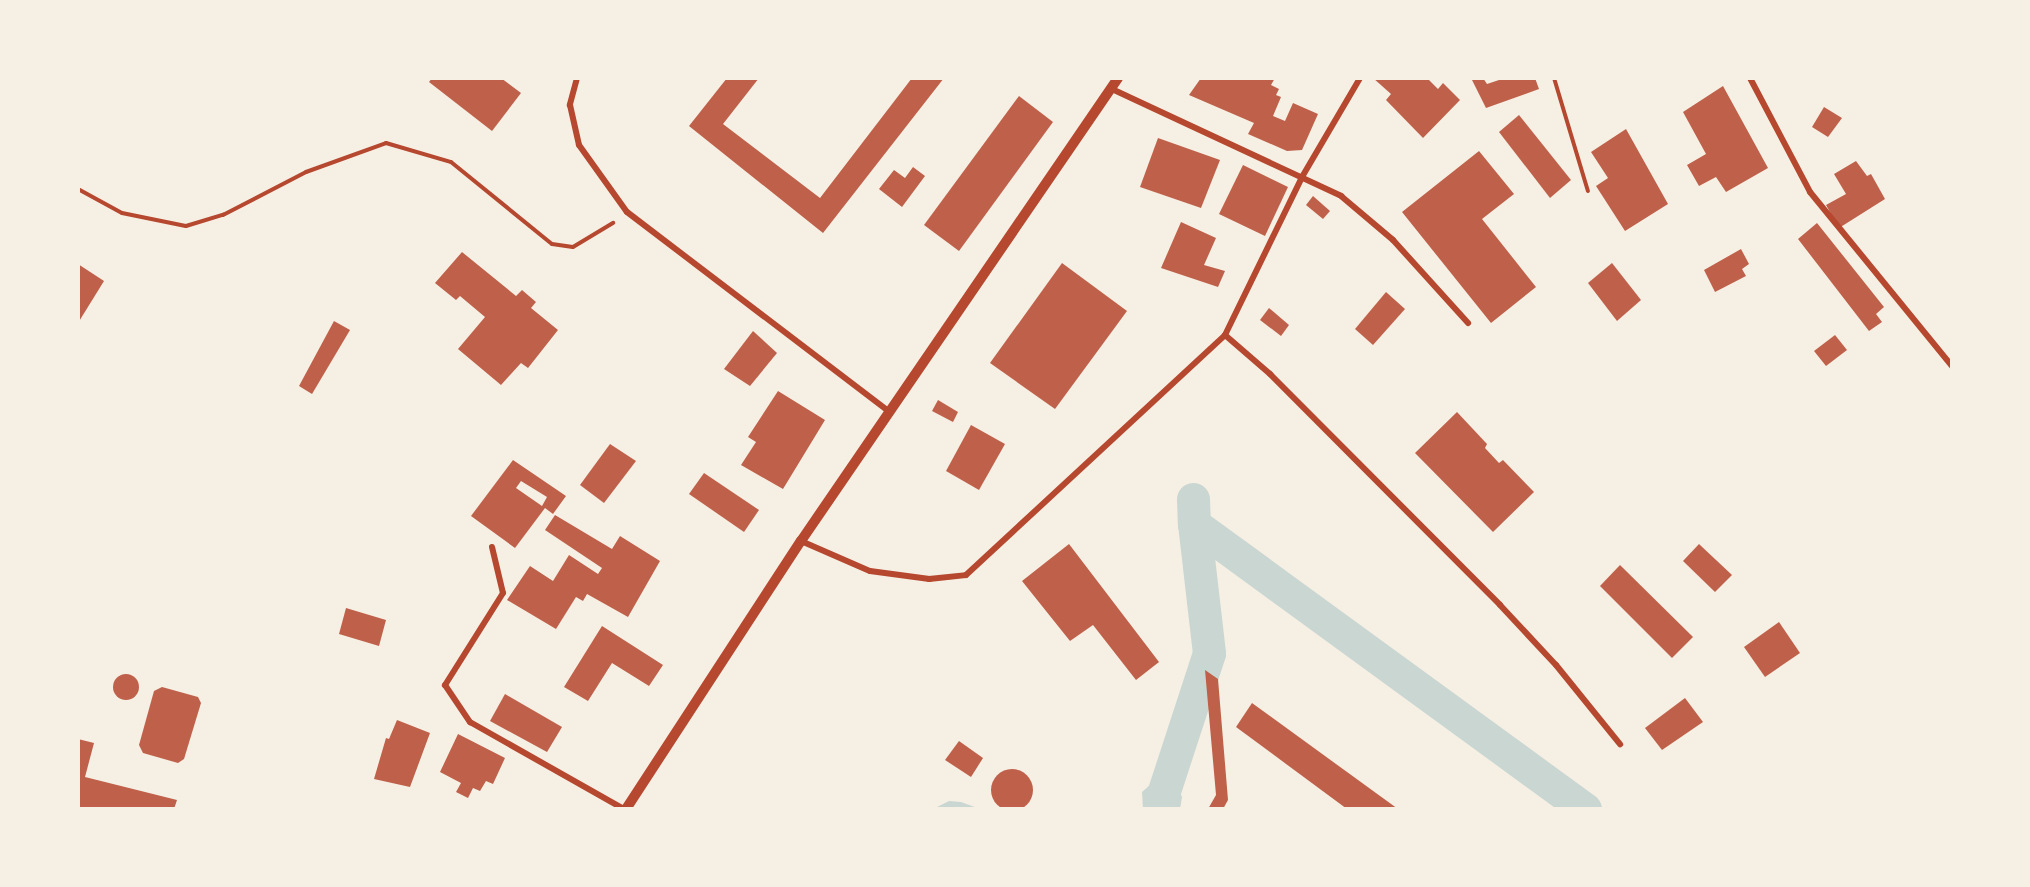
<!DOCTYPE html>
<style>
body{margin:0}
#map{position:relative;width:2030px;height:887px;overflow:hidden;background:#f6efe4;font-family:Barlow,sans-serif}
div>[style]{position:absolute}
.water>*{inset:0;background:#c9d6d2}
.canal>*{height:33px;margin:-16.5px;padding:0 16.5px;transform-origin:16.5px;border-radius:16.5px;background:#c9d6d2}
.building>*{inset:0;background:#bf614a}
.round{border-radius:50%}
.path>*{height:4px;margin:-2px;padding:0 2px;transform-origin:2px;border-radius:2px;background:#b5482f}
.minor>*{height:6px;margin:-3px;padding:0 3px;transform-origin:3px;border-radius:3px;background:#b5482f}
.tertiary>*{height:10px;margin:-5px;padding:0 5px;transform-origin:5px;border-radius:5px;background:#b5482f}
span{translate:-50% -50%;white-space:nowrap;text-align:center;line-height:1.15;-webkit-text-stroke:4.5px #f6efe4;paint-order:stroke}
.frame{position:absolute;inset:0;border:80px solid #f6efe4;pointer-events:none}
</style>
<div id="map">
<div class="water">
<i style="clip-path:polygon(1157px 779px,1176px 785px,1182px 797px,1180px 809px,1143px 809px,1142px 792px)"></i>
<i style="clip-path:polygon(949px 801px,961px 802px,980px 809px,933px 809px)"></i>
</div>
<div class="canal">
<i style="left:1193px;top:499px;width:25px;rotate:88deg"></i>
<i style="left:1194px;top:524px;width:484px;rotate:36.1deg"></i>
<i style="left:1162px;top:797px;width:151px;rotate:-71.9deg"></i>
<i style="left:1209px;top:653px;width:130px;rotate:-96.6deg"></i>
</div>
<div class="building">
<i style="clip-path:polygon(432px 78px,501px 78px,521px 93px,492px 131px,429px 82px)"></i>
<i style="clip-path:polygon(727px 78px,759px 78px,723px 124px,820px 198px,912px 78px,944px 78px,823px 233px,689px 126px)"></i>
<i style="clip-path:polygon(1201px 78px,1275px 78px,1271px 85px,1279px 89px,1276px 95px,1281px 97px,1273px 116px,1285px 121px,1293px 103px,1318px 114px,1302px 150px,1287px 151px,1248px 134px,1254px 123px,1189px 95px)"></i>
<i style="clip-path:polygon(1373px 78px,1431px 78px,1429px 80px,1438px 89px,1443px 83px,1460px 100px,1423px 138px,1386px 100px,1391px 94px)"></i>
<i style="clip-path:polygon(1471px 78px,1483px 78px,1487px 84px,1505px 78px,1535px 78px,1539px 89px,1486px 108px)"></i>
<i style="clip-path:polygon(1723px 86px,1768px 168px,1726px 192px,1716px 177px,1699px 186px,1687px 165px,1706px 154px,1683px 112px)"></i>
<i style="clip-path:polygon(1019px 96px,1053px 122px,959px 251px,924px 225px)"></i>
<i style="clip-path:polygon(1824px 107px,1842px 118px,1828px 137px,1812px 127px)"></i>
<i style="clip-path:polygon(1519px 115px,1571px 180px,1550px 198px,1499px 132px)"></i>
<i style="clip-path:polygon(1626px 129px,1668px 204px,1625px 231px,1596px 186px,1608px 178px,1591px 152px)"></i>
<i style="clip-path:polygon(1158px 138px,1220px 160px,1201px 208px,1140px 187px)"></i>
<i style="clip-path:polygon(1479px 151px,1514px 194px,1482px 219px,1536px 287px,1491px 323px,1402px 212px)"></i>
<i style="clip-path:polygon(1856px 161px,1867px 176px,1871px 174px,1885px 199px,1839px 228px,1826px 205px,1846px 194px,1834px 174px)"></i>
<i style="clip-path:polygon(1243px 165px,1288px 187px,1265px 236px,1219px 214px)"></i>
<i style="clip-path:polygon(913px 167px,925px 176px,902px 207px,879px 189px,894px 170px,905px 178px)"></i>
<i style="clip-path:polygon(1313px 196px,1330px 211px,1323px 219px,1306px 205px)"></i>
<i style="clip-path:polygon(1181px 222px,1216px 238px,1204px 265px,1225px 271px,1218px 287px,1161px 268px)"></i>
<i style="clip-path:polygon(1817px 223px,1884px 307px,1876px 314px,1882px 322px,1869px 331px,1798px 239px)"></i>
<i style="clip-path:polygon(1741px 249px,1749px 264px,1742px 269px,1746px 276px,1715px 292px,1704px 270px)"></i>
<i style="clip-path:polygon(462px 252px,516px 296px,522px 290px,536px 302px,531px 308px,558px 330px,528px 368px,521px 363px,501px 385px,458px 349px,485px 317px,460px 296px,456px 300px,435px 283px)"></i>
<i style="clip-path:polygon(1062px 263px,1127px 311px,1055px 409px,990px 363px)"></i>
<i style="clip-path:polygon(1612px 263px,1641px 300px,1617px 321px,1588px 283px)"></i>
<i style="clip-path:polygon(78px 264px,104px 281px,78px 323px)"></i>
<i style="clip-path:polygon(1386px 292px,1405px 309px,1373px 345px,1355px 329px)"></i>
<i style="clip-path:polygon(1269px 308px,1289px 325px,1281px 336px,1260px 320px)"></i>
<i style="clip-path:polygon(334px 321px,350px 330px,312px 394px,299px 386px)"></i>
<i style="clip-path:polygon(753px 331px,777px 353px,750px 386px,724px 369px)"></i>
<i style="clip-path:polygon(1835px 335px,1847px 350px,1826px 366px,1814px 351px)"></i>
<i style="clip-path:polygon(778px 391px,825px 420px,783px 489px,741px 465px,756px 442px,748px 437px)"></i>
<i style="clip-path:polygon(938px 400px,958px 412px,953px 422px,932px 411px)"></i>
<i style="clip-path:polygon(1457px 412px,1487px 444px,1485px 448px,1499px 463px,1503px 460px,1534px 492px,1493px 532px,1415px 453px)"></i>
<i style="clip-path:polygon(971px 425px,1005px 444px,979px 490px,946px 471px)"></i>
<i style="clip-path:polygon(610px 444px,636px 461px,604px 503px,580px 485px)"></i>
<i style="clip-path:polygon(evenodd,513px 460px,566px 496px,553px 514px,545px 508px,515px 548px,471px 516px,513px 460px,521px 481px,547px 497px,542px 506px,516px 488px,521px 481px)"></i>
<i style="clip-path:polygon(704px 473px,759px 510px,744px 532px,689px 494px)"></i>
<i style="clip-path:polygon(555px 515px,612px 549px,620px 536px,660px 561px,628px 617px,587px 594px,583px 601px,576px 597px,556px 629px,507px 600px,530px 566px,553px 581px,569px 555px,598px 574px,602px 568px,545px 530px)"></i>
<i style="clip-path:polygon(1069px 544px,1159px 662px,1136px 680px,1093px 625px,1070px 641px,1022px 581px)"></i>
<i style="clip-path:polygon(1699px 544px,1732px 575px,1715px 592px,1683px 561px)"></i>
<i style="clip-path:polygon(1620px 565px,1693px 637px,1672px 658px,1600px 586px)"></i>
<i style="clip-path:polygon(346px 608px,386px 620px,379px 646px,339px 634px)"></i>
<i style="clip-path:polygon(1779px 622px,1800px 653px,1765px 677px,1744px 647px)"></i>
<i style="clip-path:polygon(602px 626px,663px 665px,649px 686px,612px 663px,588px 701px,564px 687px)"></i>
<i style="clip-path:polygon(1205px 670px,1218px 679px,1228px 800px,1223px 809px,1208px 809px,1216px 795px)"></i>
<i class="round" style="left:113px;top:674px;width:26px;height:26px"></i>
<i style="clip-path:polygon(162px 687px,198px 697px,201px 703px,184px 759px,178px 763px,143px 753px,139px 745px,154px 691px)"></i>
<i style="clip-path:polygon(505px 694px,562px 727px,547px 752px,490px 721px)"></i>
<i style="clip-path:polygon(1685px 698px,1703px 722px,1662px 750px,1645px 728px)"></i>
<i style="clip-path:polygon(1252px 703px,1398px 809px,1347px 809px,1236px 727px)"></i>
<i style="clip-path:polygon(397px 720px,430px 733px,410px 787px,374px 779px,386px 738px,389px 739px)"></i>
<i style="clip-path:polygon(458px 734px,505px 758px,493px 784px,486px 781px,480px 791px,473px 788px,468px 798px,456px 792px,461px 783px,440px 772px)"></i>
<i style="clip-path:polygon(78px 739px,94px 743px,85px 777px,177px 800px,174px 809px,78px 809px)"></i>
<i style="clip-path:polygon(959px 741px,983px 758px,971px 777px,945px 760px)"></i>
<i class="round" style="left:991px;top:769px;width:42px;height:42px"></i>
</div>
<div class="path">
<i style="left:1554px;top:78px;width:118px;rotate:73.3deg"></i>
<i style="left:78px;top:189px;width:50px;rotate:28.6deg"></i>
<i style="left:122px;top:213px;width:65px;rotate:11.5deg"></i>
<i style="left:186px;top:226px;width:39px;rotate:-17deg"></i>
<i style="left:223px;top:215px;width:93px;rotate:-27.4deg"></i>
<i style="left:306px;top:172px;width:85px;rotate:-19.9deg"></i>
<i style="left:386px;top:143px;width:68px;rotate:16.3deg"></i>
<i style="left:451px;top:162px;width:130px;rotate:39.1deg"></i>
<i style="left:552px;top:244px;width:21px;rotate:8deg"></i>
<i style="left:573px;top:247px;width:47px;rotate:-31deg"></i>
</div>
<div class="minor">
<i style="left:577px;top:78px;width:28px;rotate:105deg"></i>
<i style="left:570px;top:105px;width:41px;rotate:77.3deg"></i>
<i style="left:579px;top:145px;width:82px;rotate:54.4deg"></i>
<i style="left:627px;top:212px;width:330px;rotate:37.3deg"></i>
<i style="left:1750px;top:78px;width:129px;rotate:62.2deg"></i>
<i style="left:1810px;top:192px;width:225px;rotate:50.8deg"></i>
<i style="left:1114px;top:90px;width:251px;rotate:25deg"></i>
<i style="left:1341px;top:196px;width:68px;rotate:40.2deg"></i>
<i style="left:1393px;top:240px;width:112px;rotate:47.9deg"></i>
<i style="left:1225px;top:335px;width:60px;rotate:40.9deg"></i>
<i style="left:1270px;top:374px;width:326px;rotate:45.1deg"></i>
<i style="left:1500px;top:605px;width:82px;rotate:47deg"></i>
<i style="left:1556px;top:665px;width:102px;rotate:51deg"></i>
<i style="left:801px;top:541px;width:75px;rotate:23.5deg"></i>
<i style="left:870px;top:571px;width:60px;rotate:7.7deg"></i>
<i style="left:929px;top:579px;width:37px;rotate:-6deg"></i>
<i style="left:966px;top:575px;width:353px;rotate:-42.8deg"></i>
<i style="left:1225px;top:335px;width:176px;rotate:-64deg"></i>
<i style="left:1302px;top:177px;width:115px;rotate:-59.6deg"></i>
<i style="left:492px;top:547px;width:47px;rotate:76.6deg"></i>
<i style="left:503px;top:593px;width:109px;rotate:122.2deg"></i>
<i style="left:445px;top:685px;width:45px;rotate:56deg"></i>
<i style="left:470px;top:722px;width:177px;rotate:29.5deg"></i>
</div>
<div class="tertiary">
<i style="left:626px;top:809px;width:320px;rotate:-56.9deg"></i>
<i style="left:801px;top:541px;width:561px;rotate:-55.6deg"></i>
</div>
<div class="frame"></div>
</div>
